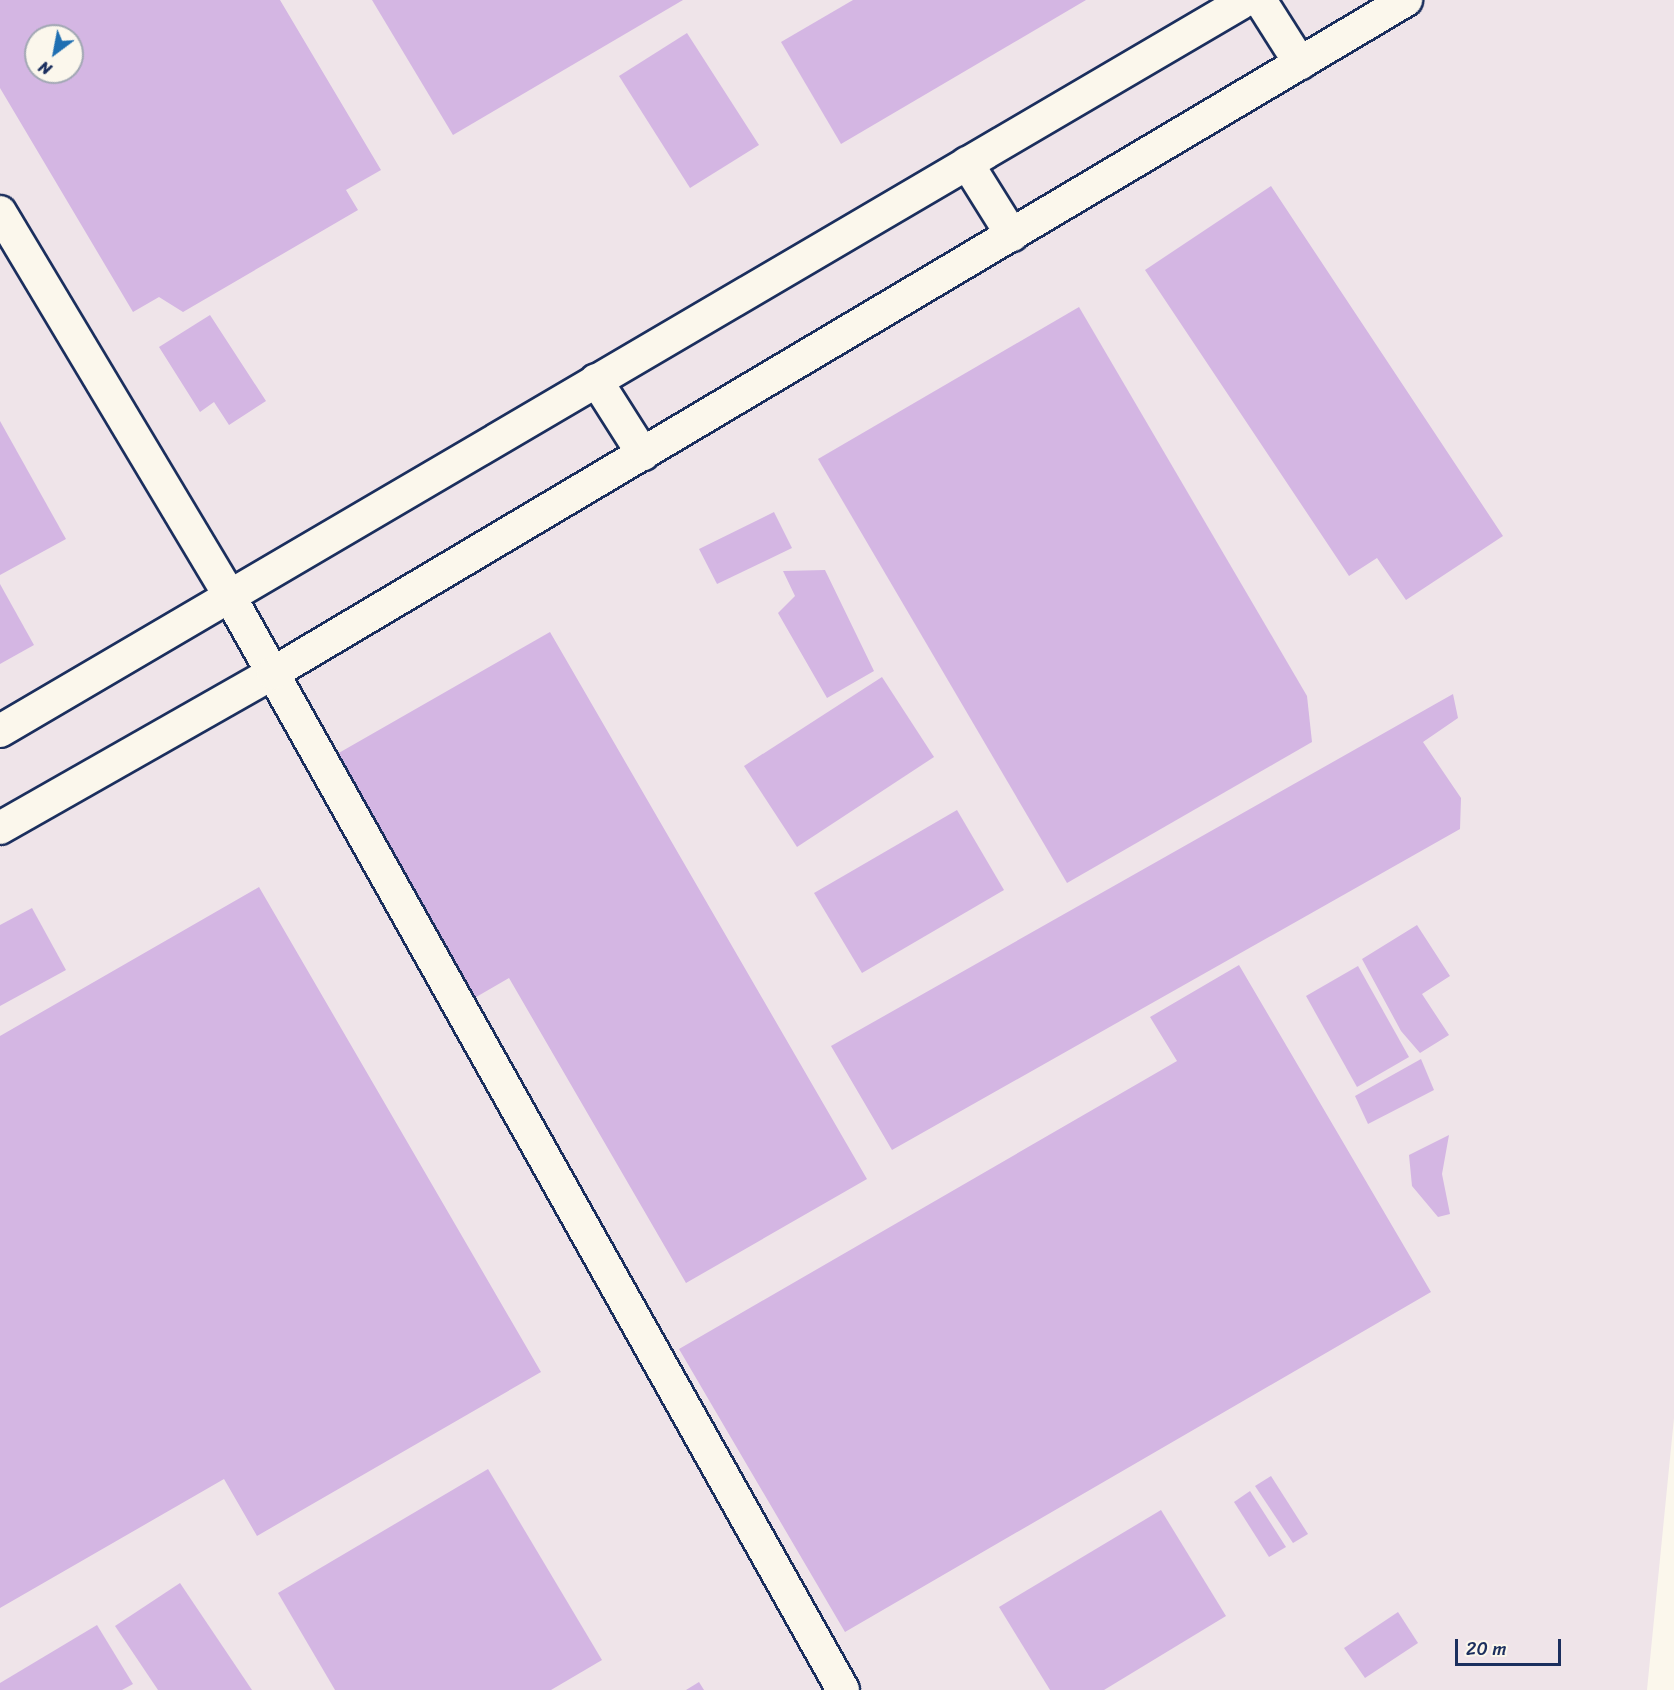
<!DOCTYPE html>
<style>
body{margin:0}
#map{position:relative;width:1674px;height:1690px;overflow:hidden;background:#fbf7ec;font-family:Sriracha,sans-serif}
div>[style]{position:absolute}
.built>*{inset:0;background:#efe4e9}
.building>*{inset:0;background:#d4b6e3}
.roads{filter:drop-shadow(2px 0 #1b2f5e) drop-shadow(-2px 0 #1b2f5e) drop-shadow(0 2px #1b2f5e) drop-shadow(0 -2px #1b2f5e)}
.minor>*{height:32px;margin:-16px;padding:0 16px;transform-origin:16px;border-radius:16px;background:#fbf7ec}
span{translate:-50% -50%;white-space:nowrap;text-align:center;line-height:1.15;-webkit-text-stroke:5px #fbf7ec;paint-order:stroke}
.north{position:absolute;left:24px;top:24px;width:60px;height:60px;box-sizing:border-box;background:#fbf7ec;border:2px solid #a1a7b3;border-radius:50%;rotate:212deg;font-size:16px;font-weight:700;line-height:24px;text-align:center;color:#1b2f5e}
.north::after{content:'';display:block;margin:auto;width:21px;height:27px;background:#1f6fb2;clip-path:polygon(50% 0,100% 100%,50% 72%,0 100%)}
.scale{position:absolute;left:1455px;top:1639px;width:106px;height:27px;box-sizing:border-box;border:3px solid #1b2f5e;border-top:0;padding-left:8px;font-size:18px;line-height:21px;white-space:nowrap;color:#1b2f5e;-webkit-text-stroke:4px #fbf7ec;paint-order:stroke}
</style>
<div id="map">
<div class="built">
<i style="clip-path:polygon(evenodd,0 0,1674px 0,1674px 1418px,1647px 1690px,0 1690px,0 0,36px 36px,72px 36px,72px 72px,36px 72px,36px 36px)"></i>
</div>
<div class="building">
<i style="clip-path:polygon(evenodd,0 0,280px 0,381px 170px,346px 190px,358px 210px,183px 312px,159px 297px,133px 312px,0 88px,0 0,36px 36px,72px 36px,72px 72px,36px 72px,36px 36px)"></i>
<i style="clip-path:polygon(372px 0,683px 0,453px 135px)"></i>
<i style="clip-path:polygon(853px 0,1086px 0,841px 144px,781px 42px)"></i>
<i style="clip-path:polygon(687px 33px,759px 145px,690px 188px,619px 76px)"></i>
<i style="clip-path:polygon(1271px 186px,1503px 536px,1406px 600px,1377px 558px,1349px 576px,1145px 270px)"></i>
<i style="clip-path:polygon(1079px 307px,1307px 696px,1312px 742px,1067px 883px,818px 459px)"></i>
<i style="clip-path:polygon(210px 315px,266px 401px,229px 425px,214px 402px,200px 412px,159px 347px)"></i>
<i style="clip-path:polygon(0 421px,66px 539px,0 575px)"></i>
<i style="clip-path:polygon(774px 512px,792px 548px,717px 584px,699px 549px)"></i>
<i style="clip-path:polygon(825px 570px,874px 671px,827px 698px,778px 613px,795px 596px,783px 571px)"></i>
<i style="clip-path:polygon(0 584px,34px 645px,0 664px)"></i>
<i style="clip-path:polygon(550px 632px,867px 1179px,686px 1283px,509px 978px,471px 1000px,330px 758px)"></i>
<i style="clip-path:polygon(882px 677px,934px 757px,797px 847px,744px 766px)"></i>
<i style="clip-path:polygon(1453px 694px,1458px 718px,1423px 742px,1461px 798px,1460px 829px,892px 1150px,831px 1046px)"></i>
<i style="clip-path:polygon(957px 810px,1004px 890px,862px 973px,814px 893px)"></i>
<i style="clip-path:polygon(259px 887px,541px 1372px,257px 1536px,224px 1479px,0 1608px,0 1036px)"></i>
<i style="clip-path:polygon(32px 908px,66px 970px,0 1006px,0 925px)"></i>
<i style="clip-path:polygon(1417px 925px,1450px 976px,1422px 994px,1449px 1035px,1420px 1053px,1401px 1031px,1362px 959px)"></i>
<i style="clip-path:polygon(1239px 965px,1431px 1292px,845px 1632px,679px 1349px,1177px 1061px,1150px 1017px)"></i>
<i style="clip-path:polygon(1358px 966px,1409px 1057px,1357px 1087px,1306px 996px)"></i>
<i style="clip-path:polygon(1421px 1059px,1434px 1090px,1368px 1124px,1355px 1096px)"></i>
<i style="clip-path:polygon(1449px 1135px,1442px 1174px,1450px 1214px,1438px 1217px,1412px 1186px,1409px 1155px)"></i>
<i style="clip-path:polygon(488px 1469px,602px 1660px,551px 1690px,335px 1690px,278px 1593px)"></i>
<i style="clip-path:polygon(1271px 1476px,1308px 1534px,1293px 1543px,1255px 1486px)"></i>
<i style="clip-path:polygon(1250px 1491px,1286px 1547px,1269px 1557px,1234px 1502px)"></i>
<i style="clip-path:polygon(1161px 1510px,1226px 1616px,1104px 1690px,1050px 1690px,999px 1607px)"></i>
<i style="clip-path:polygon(180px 1583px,252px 1690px,158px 1690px,115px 1626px)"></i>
<i style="clip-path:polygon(1398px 1612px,1418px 1643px,1365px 1678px,1344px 1648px)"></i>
<i style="clip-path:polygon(97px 1625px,133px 1684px,122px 1690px,0 1690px,0 1683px)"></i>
<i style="clip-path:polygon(699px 1682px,704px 1690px,686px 1690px)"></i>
</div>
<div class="roads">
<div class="minor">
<i style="left:1260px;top:0;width:75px;rotate:57.6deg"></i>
<i style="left:967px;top:163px;width:85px;rotate:58deg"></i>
<i style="left:0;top:212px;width:448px;rotate:59.1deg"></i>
<i style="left:230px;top:597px;width:1253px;rotate:60.71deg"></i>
<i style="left:596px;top:380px;width:88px;rotate:57.6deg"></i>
<i style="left:0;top:731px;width:1445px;rotate:-30.4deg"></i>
<i style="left:0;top:828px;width:314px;rotate:-29.6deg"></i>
<i style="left:273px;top:673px;width:1318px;rotate:-30.71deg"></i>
</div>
</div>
<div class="north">N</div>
<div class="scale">20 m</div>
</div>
